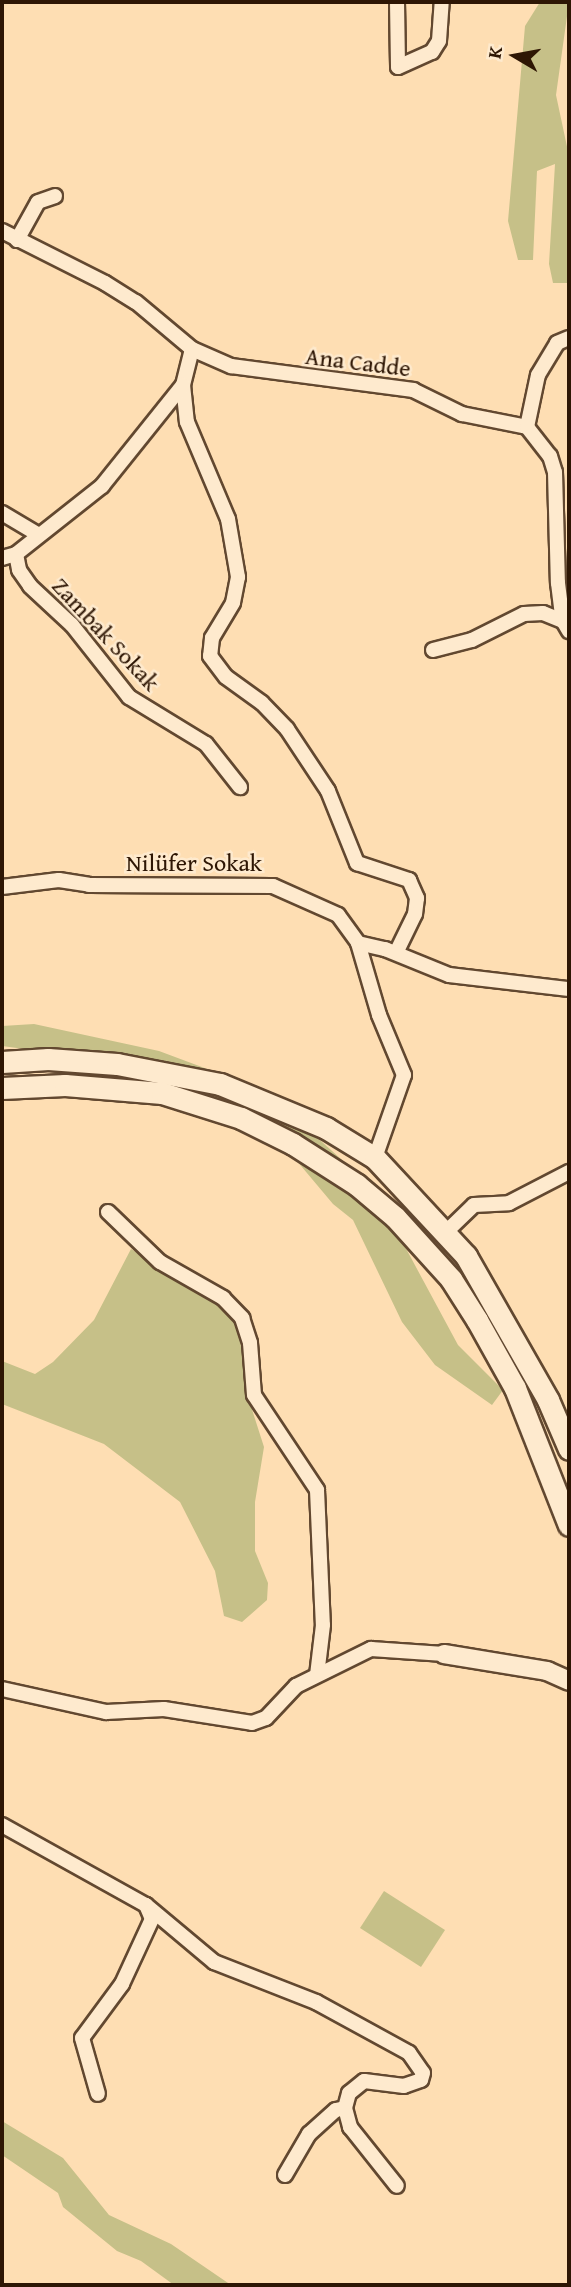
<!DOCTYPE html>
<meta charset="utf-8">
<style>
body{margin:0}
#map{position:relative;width:571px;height:2287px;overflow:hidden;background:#fedeb3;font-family:"Gentium Book Plus",serif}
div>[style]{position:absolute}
.green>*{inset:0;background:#c6c088}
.roads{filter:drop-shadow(2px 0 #624830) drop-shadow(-2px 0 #624830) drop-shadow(0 2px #624830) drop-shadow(0 -2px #624830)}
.minor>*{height:14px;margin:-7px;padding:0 7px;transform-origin:7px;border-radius:7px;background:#feeace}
.tertiary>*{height:18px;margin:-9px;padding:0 9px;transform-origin:9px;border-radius:9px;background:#feeace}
.secondary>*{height:21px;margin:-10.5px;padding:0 10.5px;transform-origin:10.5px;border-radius:10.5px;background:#feeace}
span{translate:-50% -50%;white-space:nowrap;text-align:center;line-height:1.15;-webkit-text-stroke:5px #feeace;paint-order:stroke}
.street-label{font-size:24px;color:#2e1604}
.frame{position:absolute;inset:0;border:4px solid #2e1604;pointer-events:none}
.north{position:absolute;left:480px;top:21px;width:70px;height:70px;-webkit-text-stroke:5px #feeace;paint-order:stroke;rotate:280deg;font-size:19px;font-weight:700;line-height:28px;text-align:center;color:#2e1604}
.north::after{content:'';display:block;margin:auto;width:24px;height:32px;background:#2e1604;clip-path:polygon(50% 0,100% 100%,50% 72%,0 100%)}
</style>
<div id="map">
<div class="green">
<i style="clip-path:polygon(540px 2px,569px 2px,556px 95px,569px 156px,569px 283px,553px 283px,549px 264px,555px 164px,537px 171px,533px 260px,518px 260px,508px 221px,525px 26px)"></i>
<i style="clip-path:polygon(34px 1024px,159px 1051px,242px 1082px,291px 1114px,362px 1178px,396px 1230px,458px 1345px,503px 1390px,492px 1405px,435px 1365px,402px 1322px,353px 1220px,333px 1204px,291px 1154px,186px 1094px,84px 1057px,2px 1046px,2px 1026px)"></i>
<i style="clip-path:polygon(131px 1249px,220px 1302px,238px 1323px,247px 1394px,264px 1447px,255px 1502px,255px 1551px,268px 1583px,267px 1600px,242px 1622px,224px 1616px,215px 1571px,180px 1502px,104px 1444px,2px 1404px,2px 1361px,35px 1374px,53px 1362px,94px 1320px)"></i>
<i style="clip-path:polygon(384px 1891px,445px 1930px,421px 1967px,360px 1928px)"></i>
<i style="clip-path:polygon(2px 2121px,63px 2158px,109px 2215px,171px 2244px,231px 2285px,174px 2285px,141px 2261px,117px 2251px,63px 2207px,58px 2193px,2px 2155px)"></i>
</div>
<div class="roads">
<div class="minor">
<i style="left:397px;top:2px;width:65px;rotate:89.1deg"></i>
<i style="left:398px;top:67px;width:37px;rotate:-24deg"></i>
<i style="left:432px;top:52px;width:13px;rotate:-58deg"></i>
<i style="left:439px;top:41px;width:39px;rotate:-86deg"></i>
<i style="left:2px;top:231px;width:115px;rotate:26.8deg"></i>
<i style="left:105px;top:283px;width:36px;rotate:32deg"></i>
<i style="left:136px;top:302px;width:73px;rotate:40deg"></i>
<i style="left:192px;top:349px;width:43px;rotate:23.6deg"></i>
<i style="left:231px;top:366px;width:184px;rotate:7.5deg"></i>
<i style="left:413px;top:390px;width:55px;rotate:26.1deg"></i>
<i style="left:462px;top:414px;width:66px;rotate:11.3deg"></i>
<i style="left:527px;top:427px;width:37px;rotate:52deg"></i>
<i style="left:550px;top:456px;width:17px;rotate:73deg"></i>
<i style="left:555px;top:472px;width:111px;rotate:88.5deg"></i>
<i style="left:558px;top:583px;width:38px;rotate:83deg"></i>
<i style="left:563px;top:621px;width:12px;rotate:59deg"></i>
<i style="left:17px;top:240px;width:43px;rotate:-61.1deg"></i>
<i style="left:38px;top:202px;width:18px;rotate:-19deg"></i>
<i style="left:192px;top:349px;width:37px;rotate:104deg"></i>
<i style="left:183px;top:385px;width:37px;rotate:84deg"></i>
<i style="left:187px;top:422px;width:105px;rotate:67.1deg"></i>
<i style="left:228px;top:519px;width:59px;rotate:80.2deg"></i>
<i style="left:238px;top:577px;width:26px;rotate:101deg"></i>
<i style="left:233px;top:603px;width:41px;rotate:121deg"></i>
<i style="left:212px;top:638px;width:18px;rotate:96deg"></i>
<i style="left:210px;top:656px;width:26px;rotate:53deg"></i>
<i style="left:226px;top:677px;width:44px;rotate:35.8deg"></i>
<i style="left:262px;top:703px;width:36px;rotate:46deg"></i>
<i style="left:287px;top:729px;width:74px;rotate:56.5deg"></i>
<i style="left:328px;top:791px;width:78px;rotate:68.1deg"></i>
<i style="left:357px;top:863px;width:55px;rotate:18.1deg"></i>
<i style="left:409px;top:880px;width:20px;rotate:66deg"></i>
<i style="left:417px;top:898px;width:16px;rotate:97deg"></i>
<i style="left:415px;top:914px;width:43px;rotate:116deg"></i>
<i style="left:527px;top:427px;width:53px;rotate:-78.1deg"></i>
<i style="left:538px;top:375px;width:37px;rotate:-59deg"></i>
<i style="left:557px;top:343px;width:13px;rotate:-23deg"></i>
<i style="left:2px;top:513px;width:43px;rotate:30.7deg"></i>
<i style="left:16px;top:554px;width:16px;rotate:79deg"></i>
<i style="left:19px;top:570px;width:19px;rotate:55deg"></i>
<i style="left:30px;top:586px;width:57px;rotate:42.9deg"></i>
<i style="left:72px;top:625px;width:92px;rotate:51.6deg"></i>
<i style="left:129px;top:697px;width:90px;rotate:31.4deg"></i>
<i style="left:206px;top:744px;width:55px;rotate:51.7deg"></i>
<i style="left:2px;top:558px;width:15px;rotate:-16deg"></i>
<i style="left:16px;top:554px;width:110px;rotate:-38.3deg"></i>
<i style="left:102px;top:486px;width:129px;rotate:-51.3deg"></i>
<i style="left:433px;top:650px;width:40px;rotate:-14.4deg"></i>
<i style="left:472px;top:640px;width:58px;rotate:-26.6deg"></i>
<i style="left:524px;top:614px;width:19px;rotate:-3deg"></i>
<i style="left:543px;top:613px;width:22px;rotate:22deg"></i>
<i style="left:2px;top:887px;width:57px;rotate:-7deg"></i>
<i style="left:59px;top:880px;width:30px;rotate:9deg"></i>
<i style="left:89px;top:885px;width:184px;rotate:0.3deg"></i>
<i style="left:273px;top:886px;width:71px;rotate:24deg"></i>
<i style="left:338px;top:915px;width:34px;rotate:54deg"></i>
<i style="left:358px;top:943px;width:28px;rotate:13deg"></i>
<i style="left:385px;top:949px;width:69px;rotate:22.1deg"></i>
<i style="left:449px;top:975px;width:121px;rotate:6.7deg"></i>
<i style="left:358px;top:943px;width:75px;rotate:73.7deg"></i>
<i style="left:379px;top:1015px;width:65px;rotate:67.4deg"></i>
<i style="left:404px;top:1075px;width:88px;rotate:109.3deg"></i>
<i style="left:108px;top:1212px;width:72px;rotate:43.9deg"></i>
<i style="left:160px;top:1262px;width:73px;rotate:29.7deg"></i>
<i style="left:223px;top:1298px;width:28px;rotate:46deg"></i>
<i style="left:242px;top:1318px;width:26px;rotate:72deg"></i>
<i style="left:250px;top:1343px;width:52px;rotate:85.6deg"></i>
<i style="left:254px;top:1395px;width:114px;rotate:56.4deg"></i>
<i style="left:317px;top:1490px;width:135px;rotate:87.5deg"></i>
<i style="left:323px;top:1625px;width:50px;rotate:96.8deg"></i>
<i style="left:446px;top:1232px;width:39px;rotate:-44deg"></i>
<i style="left:474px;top:1205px;width:35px;rotate:-3deg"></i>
<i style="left:509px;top:1203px;width:68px;rotate:-27.3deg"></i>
<i style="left:2px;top:1689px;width:107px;rotate:12.5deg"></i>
<i style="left:106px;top:1712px;width:58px;rotate:-3deg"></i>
<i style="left:164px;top:1709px;width:89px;rotate:9deg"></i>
<i style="left:252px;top:1723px;width:15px;rotate:-20deg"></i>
<i style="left:266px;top:1718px;width:44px;rotate:-46.8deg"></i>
<i style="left:296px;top:1686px;width:84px;rotate:-26.3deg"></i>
<i style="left:371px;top:1649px;width:73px;rotate:3.9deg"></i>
<i style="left:2px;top:1825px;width:165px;rotate:29.1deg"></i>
<i style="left:146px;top:1905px;width:15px;rotate:67deg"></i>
<i style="left:152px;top:1919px;width:72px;rotate:114.8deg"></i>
<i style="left:122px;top:1984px;width:67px;rotate:126.5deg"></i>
<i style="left:82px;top:2038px;width:58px;rotate:74.1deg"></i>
<i style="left:146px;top:1905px;width:89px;rotate:40deg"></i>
<i style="left:214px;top:1962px;width:110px;rotate:21.4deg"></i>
<i style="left:316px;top:2002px;width:106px;rotate:28.7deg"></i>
<i style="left:409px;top:2053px;width:24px;rotate:55deg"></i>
<i style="left:423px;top:2073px;width:7px;rotate:106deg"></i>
<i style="left:421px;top:2080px;width:18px;rotate:161deg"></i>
<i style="left:404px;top:2086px;width:40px;rotate:-172.9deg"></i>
<i style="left:364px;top:2081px;width:19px;rotate:141deg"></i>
<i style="left:349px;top:2093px;width:16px;rotate:105deg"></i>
<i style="left:345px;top:2108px;width:20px;rotate:75deg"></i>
<i style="left:350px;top:2127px;width:75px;rotate:51.5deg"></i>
<i style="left:285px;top:2175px;width:48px;rotate:-59.7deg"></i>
<i style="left:309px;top:2134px;width:36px;rotate:-42deg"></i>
<i style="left:336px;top:2110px;width:9px;rotate:-13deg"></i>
</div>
<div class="tertiary">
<i style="left:444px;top:1654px;width:104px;rotate:9.4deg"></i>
<i style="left:547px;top:1671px;width:24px;rotate:24deg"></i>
</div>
<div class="secondary">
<i style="left:2px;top:1062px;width:46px;rotate:-3.7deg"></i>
<i style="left:48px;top:1059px;width:69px;rotate:4.1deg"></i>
<i style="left:117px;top:1064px;width:105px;rotate:11deg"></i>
<i style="left:220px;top:1084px;width:115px;rotate:22.5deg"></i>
<i style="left:326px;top:1128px;width:57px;rotate:31.5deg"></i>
<i style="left:375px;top:1158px;width:134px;rotate:47.1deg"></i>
<i style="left:466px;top:1256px;width:166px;rotate:60.3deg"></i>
<i style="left:548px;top:1400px;width:53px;rotate:66.8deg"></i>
<i style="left:2px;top:1088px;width:63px;rotate:-2.7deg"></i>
<i style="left:65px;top:1085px;width:97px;rotate:4.7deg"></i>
<i style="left:162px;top:1093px;width:83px;rotate:17.6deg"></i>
<i style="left:241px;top:1118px;width:58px;rotate:26.6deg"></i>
<i style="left:293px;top:1144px;width:76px;rotate:32.6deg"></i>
<i style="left:357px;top:1185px;width:50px;rotate:40.1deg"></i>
<i style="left:395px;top:1217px;width:84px;rotate:47.9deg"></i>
<i style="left:451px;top:1279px;width:49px;rotate:57.6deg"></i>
<i style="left:477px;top:1320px;width:78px;rotate:60.8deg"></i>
<i style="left:515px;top:1388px;width:147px;rotate:68.5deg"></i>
</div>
</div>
<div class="street-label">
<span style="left:358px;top:362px;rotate:7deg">Ana Cadde</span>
<span style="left:106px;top:634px;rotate:47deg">Zambak Sokak</span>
<span style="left:194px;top:863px">Nilüfer Sokak</span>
</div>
<div class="frame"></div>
<div class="north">K</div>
</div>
